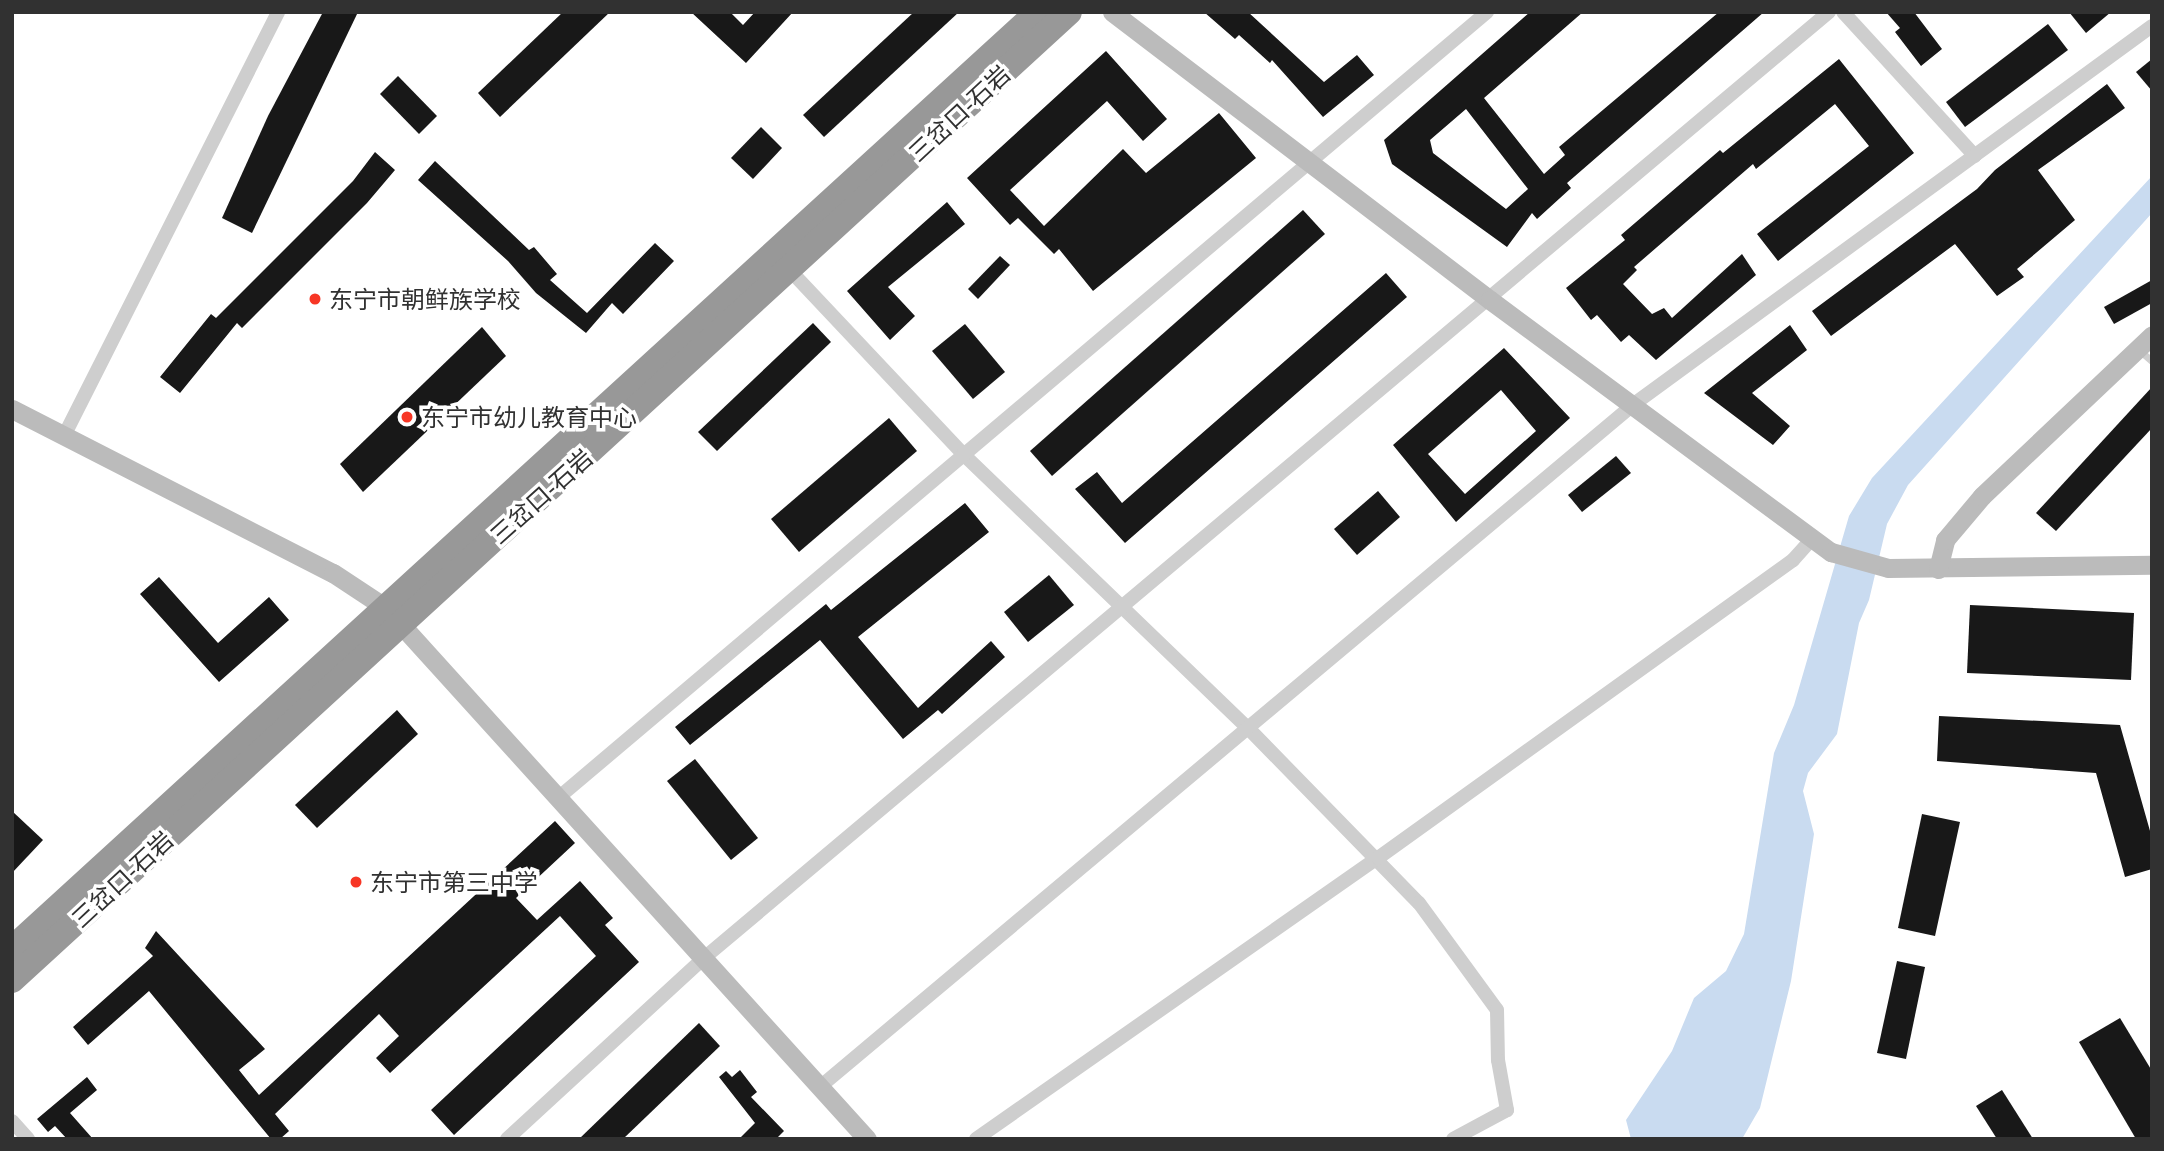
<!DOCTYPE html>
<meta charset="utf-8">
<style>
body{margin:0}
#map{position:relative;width:2164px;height:1151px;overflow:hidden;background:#fff;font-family:"Noto Sans","Noto Sans SC",sans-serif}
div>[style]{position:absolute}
.water>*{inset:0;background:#c9dbf0}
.building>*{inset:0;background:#181818}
.lane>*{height:7px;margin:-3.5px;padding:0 3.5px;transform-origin:3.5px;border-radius:3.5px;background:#cecece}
.street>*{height:14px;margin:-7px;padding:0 7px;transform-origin:7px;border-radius:7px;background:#cecece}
.secondary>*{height:19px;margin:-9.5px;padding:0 9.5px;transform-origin:9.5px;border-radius:9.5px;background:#bbb}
.highway>*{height:26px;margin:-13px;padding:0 13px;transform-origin:13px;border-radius:13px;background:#989898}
.dots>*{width:19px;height:19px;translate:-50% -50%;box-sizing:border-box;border:4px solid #fff;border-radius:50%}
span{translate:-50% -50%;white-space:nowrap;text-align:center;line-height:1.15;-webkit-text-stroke:7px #fff;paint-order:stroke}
.street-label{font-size:24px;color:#313131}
.poi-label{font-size:24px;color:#313131}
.left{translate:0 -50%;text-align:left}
.frame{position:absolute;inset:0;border:14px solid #313131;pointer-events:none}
</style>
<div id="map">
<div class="water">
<i style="clip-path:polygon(2152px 176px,2152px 213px,1908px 485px,1887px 524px,1869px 600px,1859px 623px,1837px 734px,1808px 773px,1803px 791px,1814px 834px,1791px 981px,1760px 1108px,1742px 1139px,1631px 1139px,1626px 1120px,1672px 1051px,1694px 998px,1726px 971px,1744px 934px,1774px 753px,1794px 705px,1849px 516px,1872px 478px)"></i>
</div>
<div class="building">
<i style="clip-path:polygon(323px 12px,358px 12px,252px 233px,222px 218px,268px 116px)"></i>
<i style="clip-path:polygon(563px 12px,610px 12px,500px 117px,478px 93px)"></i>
<i style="clip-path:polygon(691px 12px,730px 12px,743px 25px,755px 12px,793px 12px,746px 63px)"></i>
<i style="clip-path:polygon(914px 12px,959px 12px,824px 137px,803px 115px)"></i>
<i style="clip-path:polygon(1204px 12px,1248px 12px,1324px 82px,1357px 55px,1374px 75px,1323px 117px,1272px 60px,1270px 63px,1239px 35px,1235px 39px)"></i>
<i style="clip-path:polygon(evenodd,1530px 12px,1583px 12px,1484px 98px,1544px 174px,1565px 155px,1559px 147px,1719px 12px,1764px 12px,1567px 183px,1571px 188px,1537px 219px,1532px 213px,1507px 247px,1392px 164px,1384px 140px,1530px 12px,1466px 109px,1528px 189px,1506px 209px,1433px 153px,1430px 140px,1466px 109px)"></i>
<i style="clip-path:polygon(1886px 12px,1914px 12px,1942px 49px,1921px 66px,1895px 32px,1900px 28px)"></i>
<i style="clip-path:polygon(2069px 12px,2111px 12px,2086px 33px)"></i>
<i style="clip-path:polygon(2048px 24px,2068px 50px,1965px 127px,1946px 102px)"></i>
<i style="clip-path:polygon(1106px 51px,1167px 119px,1143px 141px,1107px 101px,1010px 190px,1044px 226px,1123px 149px,1146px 173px,1219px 113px,1256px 158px,1093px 291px,1059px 249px,1054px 254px,1018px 218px,1010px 225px,967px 178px)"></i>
<i style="clip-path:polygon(1839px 59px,1914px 153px,1778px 261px,1757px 234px,1869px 146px,1835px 104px,1756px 169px,1753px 164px,1634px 267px,1637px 270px,1623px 284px,1652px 314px,1664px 308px,1672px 318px,1742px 254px,1756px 275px,1656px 360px,1629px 335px,1621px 342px,1597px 315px,1591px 320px,1566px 288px,1625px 240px,1621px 235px,1720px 150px,1723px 153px)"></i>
<i style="clip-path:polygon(2152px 59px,2152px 91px,2136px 72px)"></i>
<i style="clip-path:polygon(398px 76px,437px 116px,419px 134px,380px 94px)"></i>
<i style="clip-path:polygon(2107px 84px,2125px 108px,2038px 170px,2075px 220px,2017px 269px,2024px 277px,1997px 296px,1955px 244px,1831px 336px,1812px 311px,1977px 189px,1995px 170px)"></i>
<i style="clip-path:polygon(761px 127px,782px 148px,753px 179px,731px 158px)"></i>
<i style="clip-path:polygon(375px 152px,395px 170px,367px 203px,242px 328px,237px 323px,180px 393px,160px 377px,211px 314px,216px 318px,353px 181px)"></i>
<i style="clip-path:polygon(435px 161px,529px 250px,534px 247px,557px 274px,550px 280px,587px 313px,655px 243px,674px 261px,623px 314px,612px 303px,586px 333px,536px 293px,508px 261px,418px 180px)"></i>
<i style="clip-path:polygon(947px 202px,965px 224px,888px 287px,915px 316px,890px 340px,847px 291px)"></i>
<i style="clip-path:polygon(1303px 210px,1325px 234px,1052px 476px,1030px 451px)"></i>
<i style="clip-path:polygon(1000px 256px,1010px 265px,978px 299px,968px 289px)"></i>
<i style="clip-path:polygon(1386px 273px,1407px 297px,1125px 543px,1075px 489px,1097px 472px,1122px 503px)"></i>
<i style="clip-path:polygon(2152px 280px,2152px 303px,2114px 324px,2104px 307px)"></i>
<i style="clip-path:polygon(813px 323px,831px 342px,717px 451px,698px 432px)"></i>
<i style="clip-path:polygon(965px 324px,1005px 372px,973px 399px,932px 351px)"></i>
<i style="clip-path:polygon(1790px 325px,1807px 350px,1752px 393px,1790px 426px,1773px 445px,1704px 393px)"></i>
<i style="clip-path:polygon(482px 327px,506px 356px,363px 492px,340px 464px)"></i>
<i style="clip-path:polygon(evenodd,1504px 348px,1570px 418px,1456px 522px,1393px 445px,1504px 348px,1501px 390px,1536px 431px,1465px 494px,1428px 454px,1501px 390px)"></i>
<i style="clip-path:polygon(2152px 387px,2152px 428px,2056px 531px,2036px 513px)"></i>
<i style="clip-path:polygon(889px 418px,917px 451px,799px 552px,771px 519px)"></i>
<i style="clip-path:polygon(1616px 456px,1631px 473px,1582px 512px,1568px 495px)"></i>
<i style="clip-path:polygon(1378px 491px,1400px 517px,1357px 555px,1334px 529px)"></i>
<i style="clip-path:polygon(965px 503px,989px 532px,858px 637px,918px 708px,991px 641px,1005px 657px,942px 714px,938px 710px,903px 739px,820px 640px,690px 745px,675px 727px,826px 604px,831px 610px)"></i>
<i style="clip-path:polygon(1049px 575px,1074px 605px,1028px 642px,1004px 612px)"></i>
<i style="clip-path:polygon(159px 577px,218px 643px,269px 597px,289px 620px,219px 682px,140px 594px)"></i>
<i style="clip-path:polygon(1970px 605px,2134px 613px,2131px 680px,1967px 673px)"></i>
<i style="clip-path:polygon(397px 710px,418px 734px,317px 828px,295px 805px)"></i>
<i style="clip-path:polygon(1939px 716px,2120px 725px,2152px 838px,2152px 869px,2125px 877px,2096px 773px,1937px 761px)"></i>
<i style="clip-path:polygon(695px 759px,758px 838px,731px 860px,667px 781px)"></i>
<i style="clip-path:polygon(12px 811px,43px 840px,12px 873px)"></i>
<i style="clip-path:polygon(1922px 814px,1960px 822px,1935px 936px,1898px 928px)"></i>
<i style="clip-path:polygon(555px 821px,575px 843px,516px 898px,537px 920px,580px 881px,613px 918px,605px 925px,639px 962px,454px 1135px,431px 1110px,596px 956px,560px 916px,390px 1073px,376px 1058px,399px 1036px,379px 1014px,275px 1114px,289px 1131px,280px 1139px,271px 1139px,149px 991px,88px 1045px,73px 1027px,153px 956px,145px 948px,156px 931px,265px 1049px,239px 1070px,259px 1095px)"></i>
<i style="clip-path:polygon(1897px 961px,1925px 967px,1906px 1059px,1877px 1053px)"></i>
<i style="clip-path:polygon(2120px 1018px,2152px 1071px,2152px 1139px,2136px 1139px,2079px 1042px)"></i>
<i style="clip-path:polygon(699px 1023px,720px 1046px,623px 1139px,579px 1139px)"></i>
<i style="clip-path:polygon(740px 1070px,757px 1092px,751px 1097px,784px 1131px,776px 1139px,739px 1139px,755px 1123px,719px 1077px,726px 1071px,732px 1077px)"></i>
<i style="clip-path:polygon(87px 1077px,97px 1090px,70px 1113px,93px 1139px,67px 1139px,55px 1126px,48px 1132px,37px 1119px)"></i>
<i style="clip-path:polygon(2002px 1090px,2033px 1139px,1997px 1139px,1976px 1106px)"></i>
</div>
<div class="lane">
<i style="left:2138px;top:349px;width:18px;rotate:41deg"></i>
</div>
<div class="street">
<i style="left:1843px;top:12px;width:195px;rotate:47.5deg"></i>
<i style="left:785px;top:265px;width:260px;rotate:46.7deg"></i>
<i style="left:963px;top:454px;width:394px;rotate:43.9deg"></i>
<i style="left:1247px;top:727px;width:246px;rotate:45.7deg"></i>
<i style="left:1419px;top:903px;width:132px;rotate:53.9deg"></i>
<i style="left:1497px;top:1010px;width:50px;rotate:88.9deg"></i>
<i style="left:1498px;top:1060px;width:51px;rotate:79.8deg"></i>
<i style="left:1507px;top:1110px;width:61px;rotate:151.8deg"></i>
<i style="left:65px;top:434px;width:473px;rotate:-63.2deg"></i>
<i style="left:558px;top:798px;width:1217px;rotate:-40.23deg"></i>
<i style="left:821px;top:1086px;width:1061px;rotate:-39.99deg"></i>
<i style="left:1634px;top:404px;width:641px;rotate:-36.12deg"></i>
<i style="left:12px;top:1121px;width:24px;rotate:48deg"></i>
<i style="left:507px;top:1139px;width:268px;rotate:-42.6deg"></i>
<i style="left:704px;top:958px;width:1470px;rotate:-40.06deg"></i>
<i style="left:976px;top:1139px;width:490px;rotate:-35deg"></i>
<i style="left:1378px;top:858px;width:511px;rotate:-35.68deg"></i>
<i style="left:1793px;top:560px;width:25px;rotate:-48deg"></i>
</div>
<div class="secondary">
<i style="left:1112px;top:12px;width:475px;rotate:37.3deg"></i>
<i style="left:1490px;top:300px;width:424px;rotate:36.5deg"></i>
<i style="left:1831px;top:552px;width:59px;rotate:15.7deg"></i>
<i style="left:1888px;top:568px;width:264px;rotate:-0.7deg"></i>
<i style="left:12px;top:409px;width:360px;rotate:27.1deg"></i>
<i style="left:333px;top:573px;width:64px;rotate:33.4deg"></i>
<i style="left:386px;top:608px;width:716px;rotate:47.83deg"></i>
<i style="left:1938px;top:569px;width:30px;rotate:-76deg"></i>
<i style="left:1945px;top:540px;width:57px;rotate:-49.9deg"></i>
<i style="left:1982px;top:496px;width:234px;rotate:-43.4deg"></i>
</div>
<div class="highway">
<i style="left:12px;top:949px;width:1389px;rotate:-42.4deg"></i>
<i style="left:12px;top:980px;width:1433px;rotate:-42.48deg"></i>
</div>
<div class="dots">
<i style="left:315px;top:299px;background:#f73625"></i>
<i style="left:407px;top:417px;background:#f73625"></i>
<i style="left:356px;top:882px;background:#f73625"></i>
</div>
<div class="street-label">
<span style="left:959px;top:113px;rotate:-43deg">三岔口-石岩</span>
<span style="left:541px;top:496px;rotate:-42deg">三岔口-石岩</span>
<span style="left:122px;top:879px;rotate:-43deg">三岔口-石岩</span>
</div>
<div class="poi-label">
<span class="left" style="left:329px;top:299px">东宁市朝鲜族学校</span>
<span class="left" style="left:421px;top:417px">东宁市幼儿教育中心</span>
<span class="left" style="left:370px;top:882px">东宁市第三中学</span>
</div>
<div class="frame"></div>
</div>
